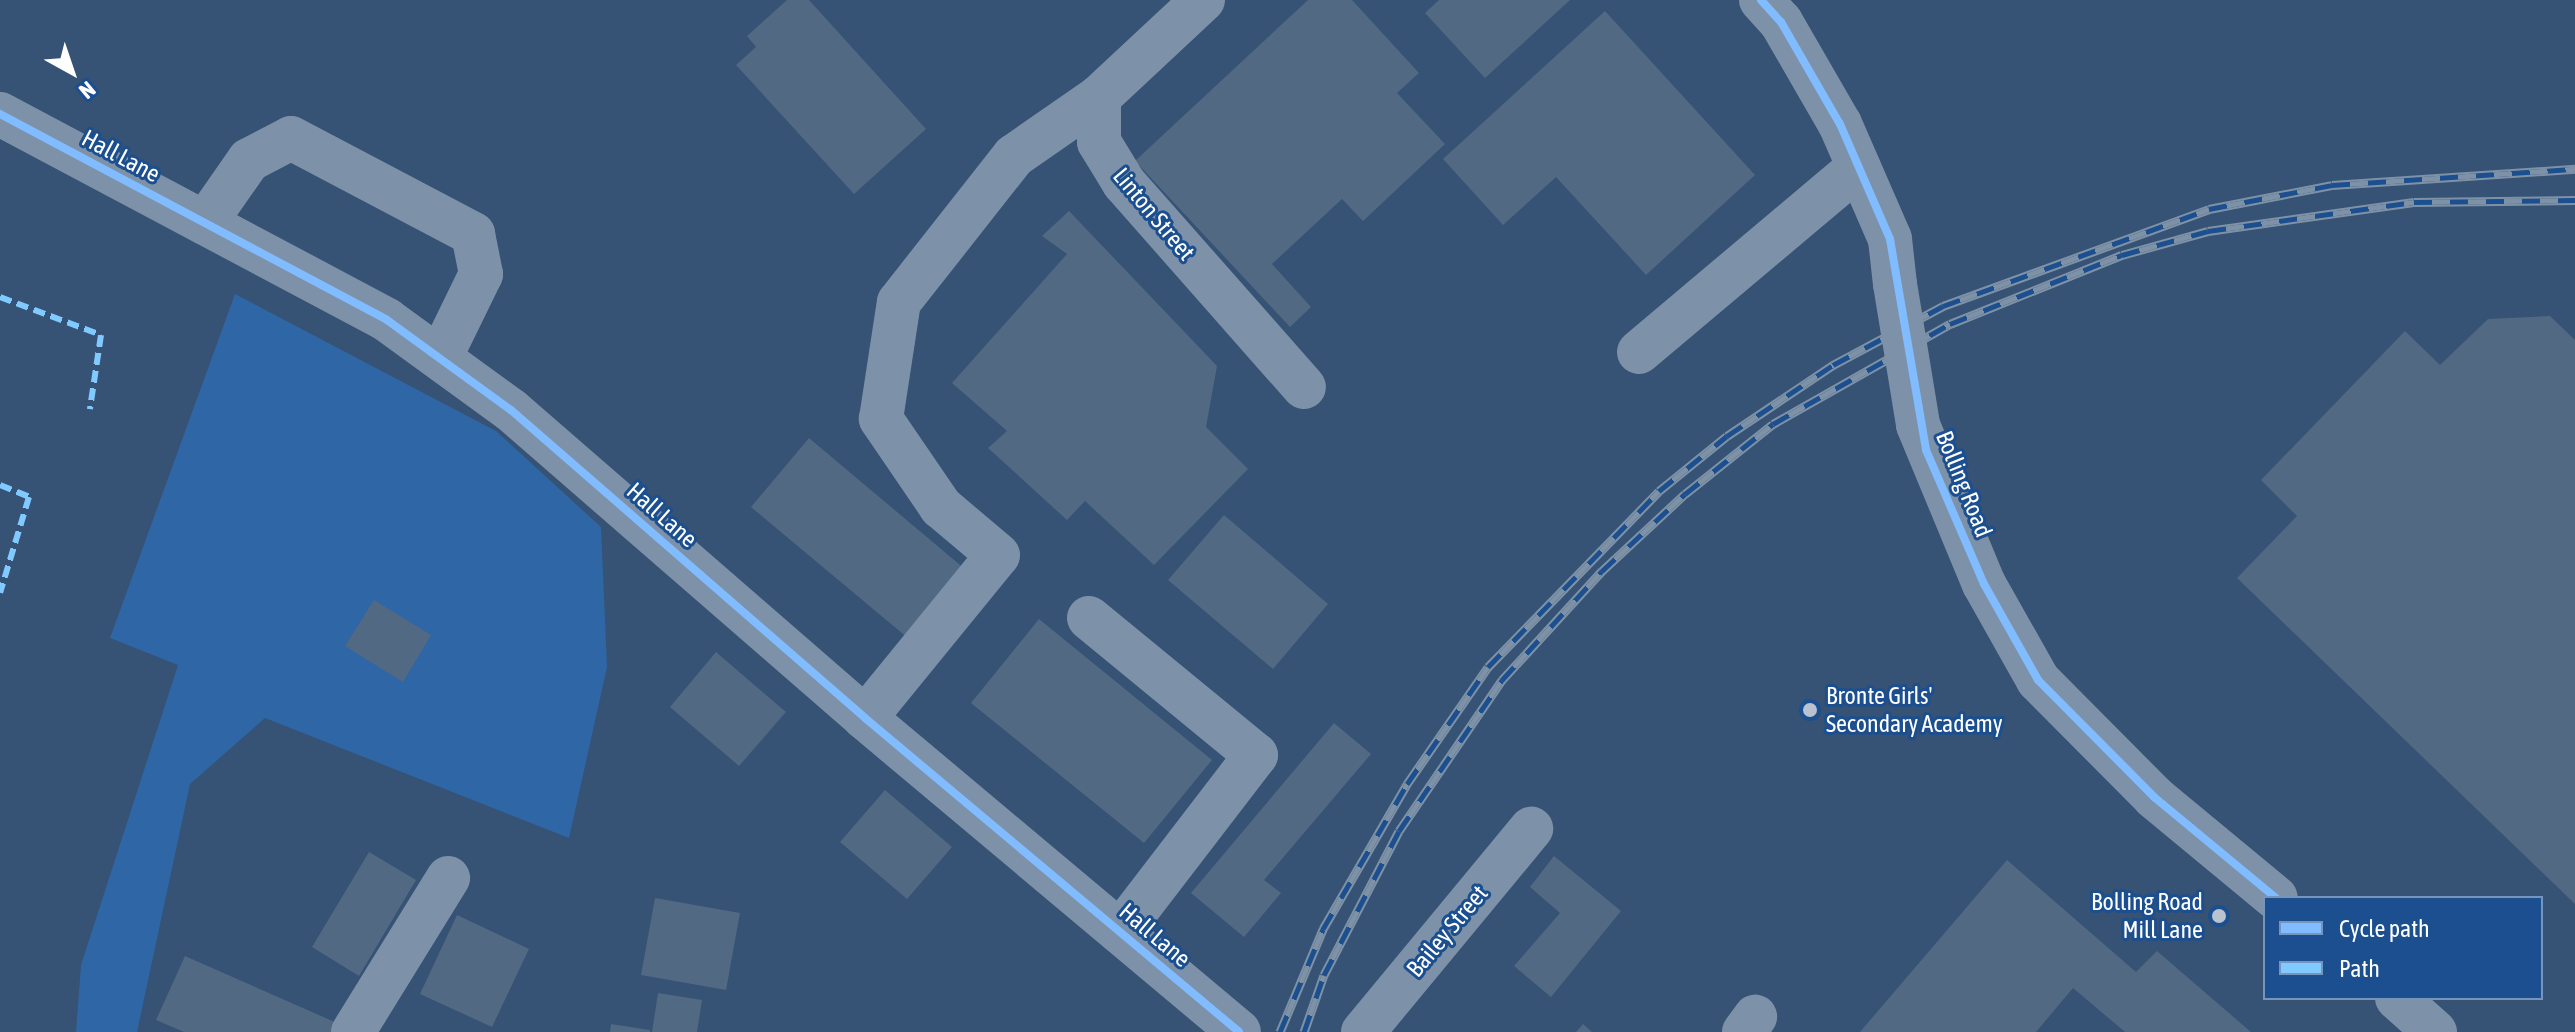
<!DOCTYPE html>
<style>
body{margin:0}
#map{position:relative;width:2575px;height:1032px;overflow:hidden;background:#365274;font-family:"Asap Condensed",sans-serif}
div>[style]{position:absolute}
.green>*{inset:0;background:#2f66a5}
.building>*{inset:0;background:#526984}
.minor>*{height:44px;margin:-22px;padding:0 22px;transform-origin:22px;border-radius:22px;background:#7d92a8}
.rail>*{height:9px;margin-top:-4.5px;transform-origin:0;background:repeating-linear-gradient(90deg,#1b4f8f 0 18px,#7e92a7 0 36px);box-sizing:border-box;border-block:2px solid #7e92a7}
.minor-bridge>*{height:44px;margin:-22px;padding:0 22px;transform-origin:22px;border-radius:22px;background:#7d92a8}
.quiet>*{height:6px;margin-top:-3px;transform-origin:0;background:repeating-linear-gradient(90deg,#80caff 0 12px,transparent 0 18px)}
.cycleway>*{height:8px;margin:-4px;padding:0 4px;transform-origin:4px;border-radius:4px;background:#80bcff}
.dots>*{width:22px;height:22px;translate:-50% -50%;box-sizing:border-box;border:4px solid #1b4f8f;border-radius:50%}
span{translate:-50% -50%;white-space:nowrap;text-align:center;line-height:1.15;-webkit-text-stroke:6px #1b4f8f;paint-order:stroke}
.street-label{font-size:24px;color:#fff}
.poi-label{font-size:24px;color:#fff}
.left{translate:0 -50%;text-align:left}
.right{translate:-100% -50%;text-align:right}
.legend{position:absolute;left:2263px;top:896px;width:280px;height:104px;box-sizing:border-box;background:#1b4f8f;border:2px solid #7695bc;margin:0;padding:10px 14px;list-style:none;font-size:24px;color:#fff}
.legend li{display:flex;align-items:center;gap:16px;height:40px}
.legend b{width:40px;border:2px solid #7695bc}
.north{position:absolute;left:32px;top:32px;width:80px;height:80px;-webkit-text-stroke:6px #1b4f8f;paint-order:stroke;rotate:140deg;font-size:22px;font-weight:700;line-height:32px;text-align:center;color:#fff}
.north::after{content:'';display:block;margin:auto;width:28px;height:36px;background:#fff;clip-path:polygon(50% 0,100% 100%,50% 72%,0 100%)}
</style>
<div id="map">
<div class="green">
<i style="clip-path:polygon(235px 294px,496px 431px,601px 527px,607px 667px,569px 838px,265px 718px,190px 784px,137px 1032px,76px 1032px,81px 965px,178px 665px,110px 638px)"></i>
</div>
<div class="building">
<i style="clip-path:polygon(787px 0,809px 0,926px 129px,854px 194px,736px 65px,756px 47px,747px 36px)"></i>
<i style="clip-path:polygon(1308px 0,1352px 0,1419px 73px,1397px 93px,1445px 144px,1363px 221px,1342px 199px,1272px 264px,1311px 307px,1290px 327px,1135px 161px)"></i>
<i style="clip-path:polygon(1439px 0,1570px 0,1485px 78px,1425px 13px)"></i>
<i style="clip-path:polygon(1605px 11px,1755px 175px,1646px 275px,1556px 177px,1503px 225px,1443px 159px)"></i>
<i style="clip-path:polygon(1069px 211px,1217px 366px,1206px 427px,1248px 469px,1154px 565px,1085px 501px,1067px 520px,988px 448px,1007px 431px,952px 383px,1067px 254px,1042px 236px)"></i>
<i style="clip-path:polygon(2550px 316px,2575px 340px,2575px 904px,2237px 578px,2297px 516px,2261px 480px,2405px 331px,2440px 365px,2488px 319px)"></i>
<i style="clip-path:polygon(809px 438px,972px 575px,915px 644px,751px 507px)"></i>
<i style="clip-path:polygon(1224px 515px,1328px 604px,1273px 669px,1168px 580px)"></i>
<i style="clip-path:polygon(374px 600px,431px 635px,403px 682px,345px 646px)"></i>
<i style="clip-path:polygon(1039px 619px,1212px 760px,1144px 843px,971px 703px)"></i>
<i style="clip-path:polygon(716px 652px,786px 712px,739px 766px,670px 707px)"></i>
<i style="clip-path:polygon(1334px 723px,1371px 754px,1264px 880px,1281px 893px,1244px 937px,1191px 893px)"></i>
<i style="clip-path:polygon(885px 790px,952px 847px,907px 899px,840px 842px)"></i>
<i style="clip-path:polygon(369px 852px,416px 880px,359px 976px,312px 947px)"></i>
<i style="clip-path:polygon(1554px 856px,1621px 911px,1551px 997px,1514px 966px,1560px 913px,1530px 887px)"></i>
<i style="clip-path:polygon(2007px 860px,2136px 972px,2157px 951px,2251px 1032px,2125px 1032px,2073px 988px,2036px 1032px,1860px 1032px)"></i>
<i style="clip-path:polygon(655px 898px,740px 913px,726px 990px,641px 975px)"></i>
<i style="clip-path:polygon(457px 915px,529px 949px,492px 1027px,420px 994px)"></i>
<i style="clip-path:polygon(185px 956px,337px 1023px,333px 1032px,184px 1032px,156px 1020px)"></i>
<i style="clip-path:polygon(658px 993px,702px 1000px,697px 1032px,652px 1032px)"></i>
<i style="clip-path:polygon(611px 1024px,650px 1030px,650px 1032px,610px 1032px)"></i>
<i style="clip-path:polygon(1583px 1024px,1592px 1032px,1576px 1032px)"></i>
</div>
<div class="minor">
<i style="left:1203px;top:0;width:142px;rotate:137deg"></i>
<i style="left:1099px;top:97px;width:45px;rotate:90deg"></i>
<i style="left:1099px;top:142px;width:48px;rotate:58.6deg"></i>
<i style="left:1124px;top:183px;width:272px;rotate:48.6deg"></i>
<i style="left:1761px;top:0;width:30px;rotate:48deg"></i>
<i style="left:1781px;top:22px;width:118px;rotate:60deg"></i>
<i style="left:1840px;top:124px;width:125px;rotate:66.5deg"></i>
<i style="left:1890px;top:239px;width:45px;rotate:83.7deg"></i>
<i style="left:0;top:114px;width:438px;rotate:28deg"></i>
<i style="left:387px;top:320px;width:153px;rotate:36deg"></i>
<i style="left:511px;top:410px;width:469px;rotate:41deg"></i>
<i style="left:865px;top:718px;width:488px;rotate:40deg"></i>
<i style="left:205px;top:223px;width:77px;rotate:-55.1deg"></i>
<i style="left:249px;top:160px;width:47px;rotate:-27.6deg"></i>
<i style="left:291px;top:138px;width:206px;rotate:27.8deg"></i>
<i style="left:473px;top:234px;width:41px;rotate:78.7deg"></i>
<i style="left:481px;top:274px;width:93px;rotate:116deg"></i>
<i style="left:1639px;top:352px;width:287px;rotate:-40.1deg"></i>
<i style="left:1918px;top:425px;width:172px;rotate:67.5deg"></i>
<i style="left:1984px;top:584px;width:110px;rotate:60.6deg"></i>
<i style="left:2038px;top:680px;width:165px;rotate:45.2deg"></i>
<i style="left:2154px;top:797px;width:158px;rotate:39.6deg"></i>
<i style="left:1089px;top:618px;width:216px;rotate:39.4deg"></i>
<i style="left:1256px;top:755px;width:223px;rotate:127.5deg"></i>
<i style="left:865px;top:718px;width:210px;rotate:-50.8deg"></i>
<i style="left:998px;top:555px;width:75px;rotate:-139.9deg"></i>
<i style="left:941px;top:507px;width:107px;rotate:-124.3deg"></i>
<i style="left:881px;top:419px;width:118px;rotate:-81.3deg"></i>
<i style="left:899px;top:302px;width:186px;rotate:-51.8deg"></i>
<i style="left:1014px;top:156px;width:103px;rotate:-34.8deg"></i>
<i style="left:2397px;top:998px;width:51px;rotate:41.8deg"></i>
<i style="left:353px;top:1032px;width:181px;rotate:-58.3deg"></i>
<i style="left:1363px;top:1032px;width:264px;rotate:-50.4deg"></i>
<i style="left:1744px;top:1032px;width:19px;rotate:-54deg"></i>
</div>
<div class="rail">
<i style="left:1280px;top:1032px;width:112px;rotate:-67.3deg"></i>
<i style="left:1323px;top:929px;width:168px;rotate:-59.9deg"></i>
<i style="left:1407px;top:784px;width:142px;rotate:-55.3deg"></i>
<i style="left:1488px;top:667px;width:245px;rotate:-45.8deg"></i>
<i style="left:1659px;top:491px;width:87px;rotate:-39deg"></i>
<i style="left:1727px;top:436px;width:128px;rotate:-33.8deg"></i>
<i style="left:1833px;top:365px;width:125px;rotate:-28.2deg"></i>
<i style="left:1943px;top:306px;width:283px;rotate:-20deg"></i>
<i style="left:2209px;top:209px;width:125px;rotate:-11deg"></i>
<i style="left:2332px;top:185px;width:244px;rotate:-3.8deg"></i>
<i style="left:1304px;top:1032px;width:60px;rotate:-70.7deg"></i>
<i style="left:1324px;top:975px;width:162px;rotate:-62.5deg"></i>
<i style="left:1399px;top:831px;width:183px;rotate:-55.7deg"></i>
<i style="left:1502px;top:680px;width:148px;rotate:-47.5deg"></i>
<i style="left:1602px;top:571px;width:113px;rotate:-42.9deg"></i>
<i style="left:1685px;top:494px;width:112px;rotate:-38.5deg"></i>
<i style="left:1773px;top:424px;width:203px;rotate:-29.5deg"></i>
<i style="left:1950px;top:324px;width:185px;rotate:-21.9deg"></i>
<i style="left:2122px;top:255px;width:89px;rotate:-15.6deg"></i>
<i style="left:2208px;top:231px;width:208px;rotate:-8deg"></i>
<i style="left:2414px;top:202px;width:161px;rotate:-0.7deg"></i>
</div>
<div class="minor-bridge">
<i style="left:1895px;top:284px;width:143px;rotate:80.7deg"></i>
</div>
<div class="quiet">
<i style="left:0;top:297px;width:108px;rotate:20.6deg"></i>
<i style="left:101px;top:335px;width:75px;rotate:98.5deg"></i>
<i style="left:0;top:485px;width:31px;rotate:22deg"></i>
<i style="left:29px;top:497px;width:100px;rotate:106.8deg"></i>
</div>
<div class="cycleway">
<i style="left:1761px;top:0;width:30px;rotate:48deg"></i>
<i style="left:1781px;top:22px;width:118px;rotate:60deg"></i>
<i style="left:1840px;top:124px;width:125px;rotate:66.5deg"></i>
<i style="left:1890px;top:239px;width:214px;rotate:80.3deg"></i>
<i style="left:1926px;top:450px;width:146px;rotate:66.6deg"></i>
<i style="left:1984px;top:584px;width:110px;rotate:60.6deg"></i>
<i style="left:2038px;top:680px;width:165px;rotate:45.2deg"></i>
<i style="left:2154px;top:797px;width:158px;rotate:39.6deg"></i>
<i style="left:0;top:114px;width:438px;rotate:28deg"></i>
<i style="left:387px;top:320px;width:153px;rotate:36deg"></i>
<i style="left:511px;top:410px;width:469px;rotate:41deg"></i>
<i style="left:865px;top:718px;width:488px;rotate:40deg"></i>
</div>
<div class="dots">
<i style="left:1810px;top:710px;background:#b9c2ce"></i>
<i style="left:2219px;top:916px;background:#b9c2ce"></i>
</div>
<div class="street-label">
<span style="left:121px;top:156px;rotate:28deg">Hall Lane</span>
<span style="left:1154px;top:214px;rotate:50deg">Linton Street</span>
<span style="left:1964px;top:484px;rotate:68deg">Bolling Road</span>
<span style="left:662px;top:515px;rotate:41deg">Hall Lane</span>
<span style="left:1447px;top:931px;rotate:-50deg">Bailey Street</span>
<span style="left:1155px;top:935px;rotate:40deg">Hall Lane</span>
</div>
<div class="poi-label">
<span class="left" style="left:1826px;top:710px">Bronte Girls'<br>Secondary Academy</span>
<span class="right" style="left:2203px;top:916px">Bolling Road<br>Mill Lane</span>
</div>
<ul class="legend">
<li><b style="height:10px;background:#80bcff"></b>Cycle path</li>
<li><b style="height:10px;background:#80caff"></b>Path</li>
</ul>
<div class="north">N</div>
</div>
